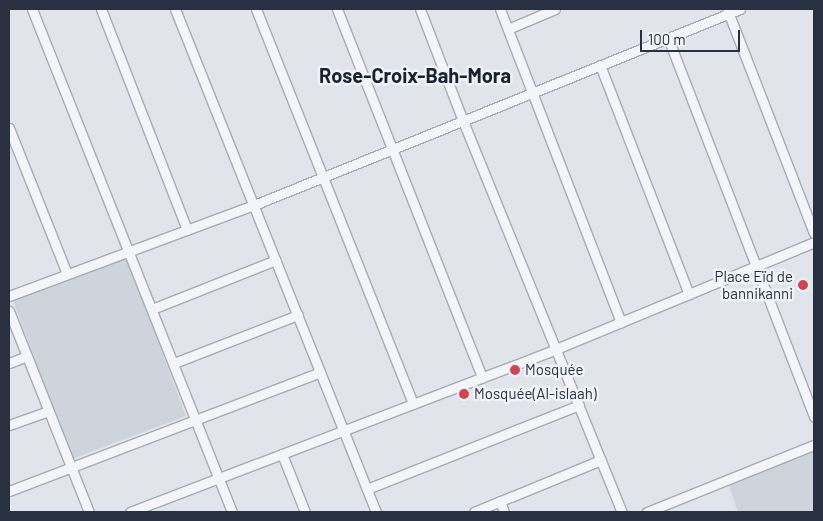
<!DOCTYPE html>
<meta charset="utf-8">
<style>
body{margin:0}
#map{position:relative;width:823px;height:521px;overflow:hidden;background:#e1e4ea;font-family:Barlow,sans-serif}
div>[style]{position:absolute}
.built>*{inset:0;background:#cfd3dc}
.roads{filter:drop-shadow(1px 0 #a6aab4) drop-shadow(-1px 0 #a6aab4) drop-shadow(0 1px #a6aab4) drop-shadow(0 -1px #a6aab4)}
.minor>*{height:9px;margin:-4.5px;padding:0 4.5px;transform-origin:4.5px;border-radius:4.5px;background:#f4f5f8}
.dots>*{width:14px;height:14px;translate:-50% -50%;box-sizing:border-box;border:2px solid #f0f3f7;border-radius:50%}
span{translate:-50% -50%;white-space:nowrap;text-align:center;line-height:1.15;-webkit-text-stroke:5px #f0f3f7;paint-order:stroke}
.poi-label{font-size:15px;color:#293042}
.right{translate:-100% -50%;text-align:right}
.left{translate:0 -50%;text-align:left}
.district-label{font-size:20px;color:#1b2133;font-weight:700}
.frame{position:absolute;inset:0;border:10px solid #293042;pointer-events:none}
.scale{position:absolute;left:640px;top:30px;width:100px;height:22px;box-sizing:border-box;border:2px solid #293042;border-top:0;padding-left:6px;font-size:15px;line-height:18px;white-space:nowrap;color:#293042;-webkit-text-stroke:4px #f0f3f7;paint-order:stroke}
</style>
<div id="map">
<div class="built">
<i style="clip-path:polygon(126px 256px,186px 416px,72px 459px,12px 298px)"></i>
<i style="clip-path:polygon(814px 448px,814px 512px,738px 512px,728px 483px)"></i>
</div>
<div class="roads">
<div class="minor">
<i style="left:32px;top:9px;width:541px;rotate:68.32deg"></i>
<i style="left:101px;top:9px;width:237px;rotate:68.7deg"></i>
<i style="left:175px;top:9px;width:542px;rotate:68.22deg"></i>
<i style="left:256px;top:9px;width:425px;rotate:68.3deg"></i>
<i style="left:337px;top:9px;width:396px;rotate:68.5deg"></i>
<i style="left:420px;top:9px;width:120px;rotate:69deg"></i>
<i style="left:463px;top:121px;width:422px;rotate:67.9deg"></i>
<i style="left:500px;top:9px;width:336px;rotate:68.9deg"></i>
<i style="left:727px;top:9px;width:240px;rotate:68.8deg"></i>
<i style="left:508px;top:29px;width:51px;rotate:-23.1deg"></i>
<i style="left:668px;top:38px;width:406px;rotate:68.9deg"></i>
<i style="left:600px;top:65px;width:246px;rotate:68.8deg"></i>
<i style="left:9px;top:128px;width:157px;rotate:68.3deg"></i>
<i style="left:9px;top:296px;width:261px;rotate:-20.4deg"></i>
<i style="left:254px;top:205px;width:524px;rotate:-21.96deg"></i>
<i style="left:152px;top:309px;width:133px;rotate:-21.6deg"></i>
<i style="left:9px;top:311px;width:216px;rotate:68.3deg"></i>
<i style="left:9px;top:363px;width:19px;rotate:-21deg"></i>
<i style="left:174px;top:363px;width:133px;rotate:-21.2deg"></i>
<i style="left:9px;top:425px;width:42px;rotate:-19.3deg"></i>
<i style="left:282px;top:454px;width:62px;rotate:68.4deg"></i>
<i style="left:367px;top:489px;width:228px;rotate:-21.6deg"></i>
<i style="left:9px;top:491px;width:333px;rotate:-20.9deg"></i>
<i style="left:500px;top:501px;width:12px;rotate:70deg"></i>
<i style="left:130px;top:512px;width:456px;rotate:-20.9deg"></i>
<i style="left:556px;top:349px;width:279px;rotate:-22.5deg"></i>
<i style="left:474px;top:512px;width:137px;rotate:-22.3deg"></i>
<i style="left:647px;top:512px;width:180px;rotate:-21.9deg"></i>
</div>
</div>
<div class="dots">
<i style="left:803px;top:285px;background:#d2434f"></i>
<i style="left:515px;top:370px;background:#d2434f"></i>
<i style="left:464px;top:394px;background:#d2434f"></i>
</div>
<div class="poi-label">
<span class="right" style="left:793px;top:285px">Place Eïd de<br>bannikanni</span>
<span class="left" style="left:525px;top:370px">Mosquée</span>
<span class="left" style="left:474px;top:394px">Mosquée(Al-islaah)</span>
</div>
<div class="district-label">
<span style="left:415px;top:75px">Rose-Croix-Bah-Mora</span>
</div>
<div class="frame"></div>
<div class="scale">100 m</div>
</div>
